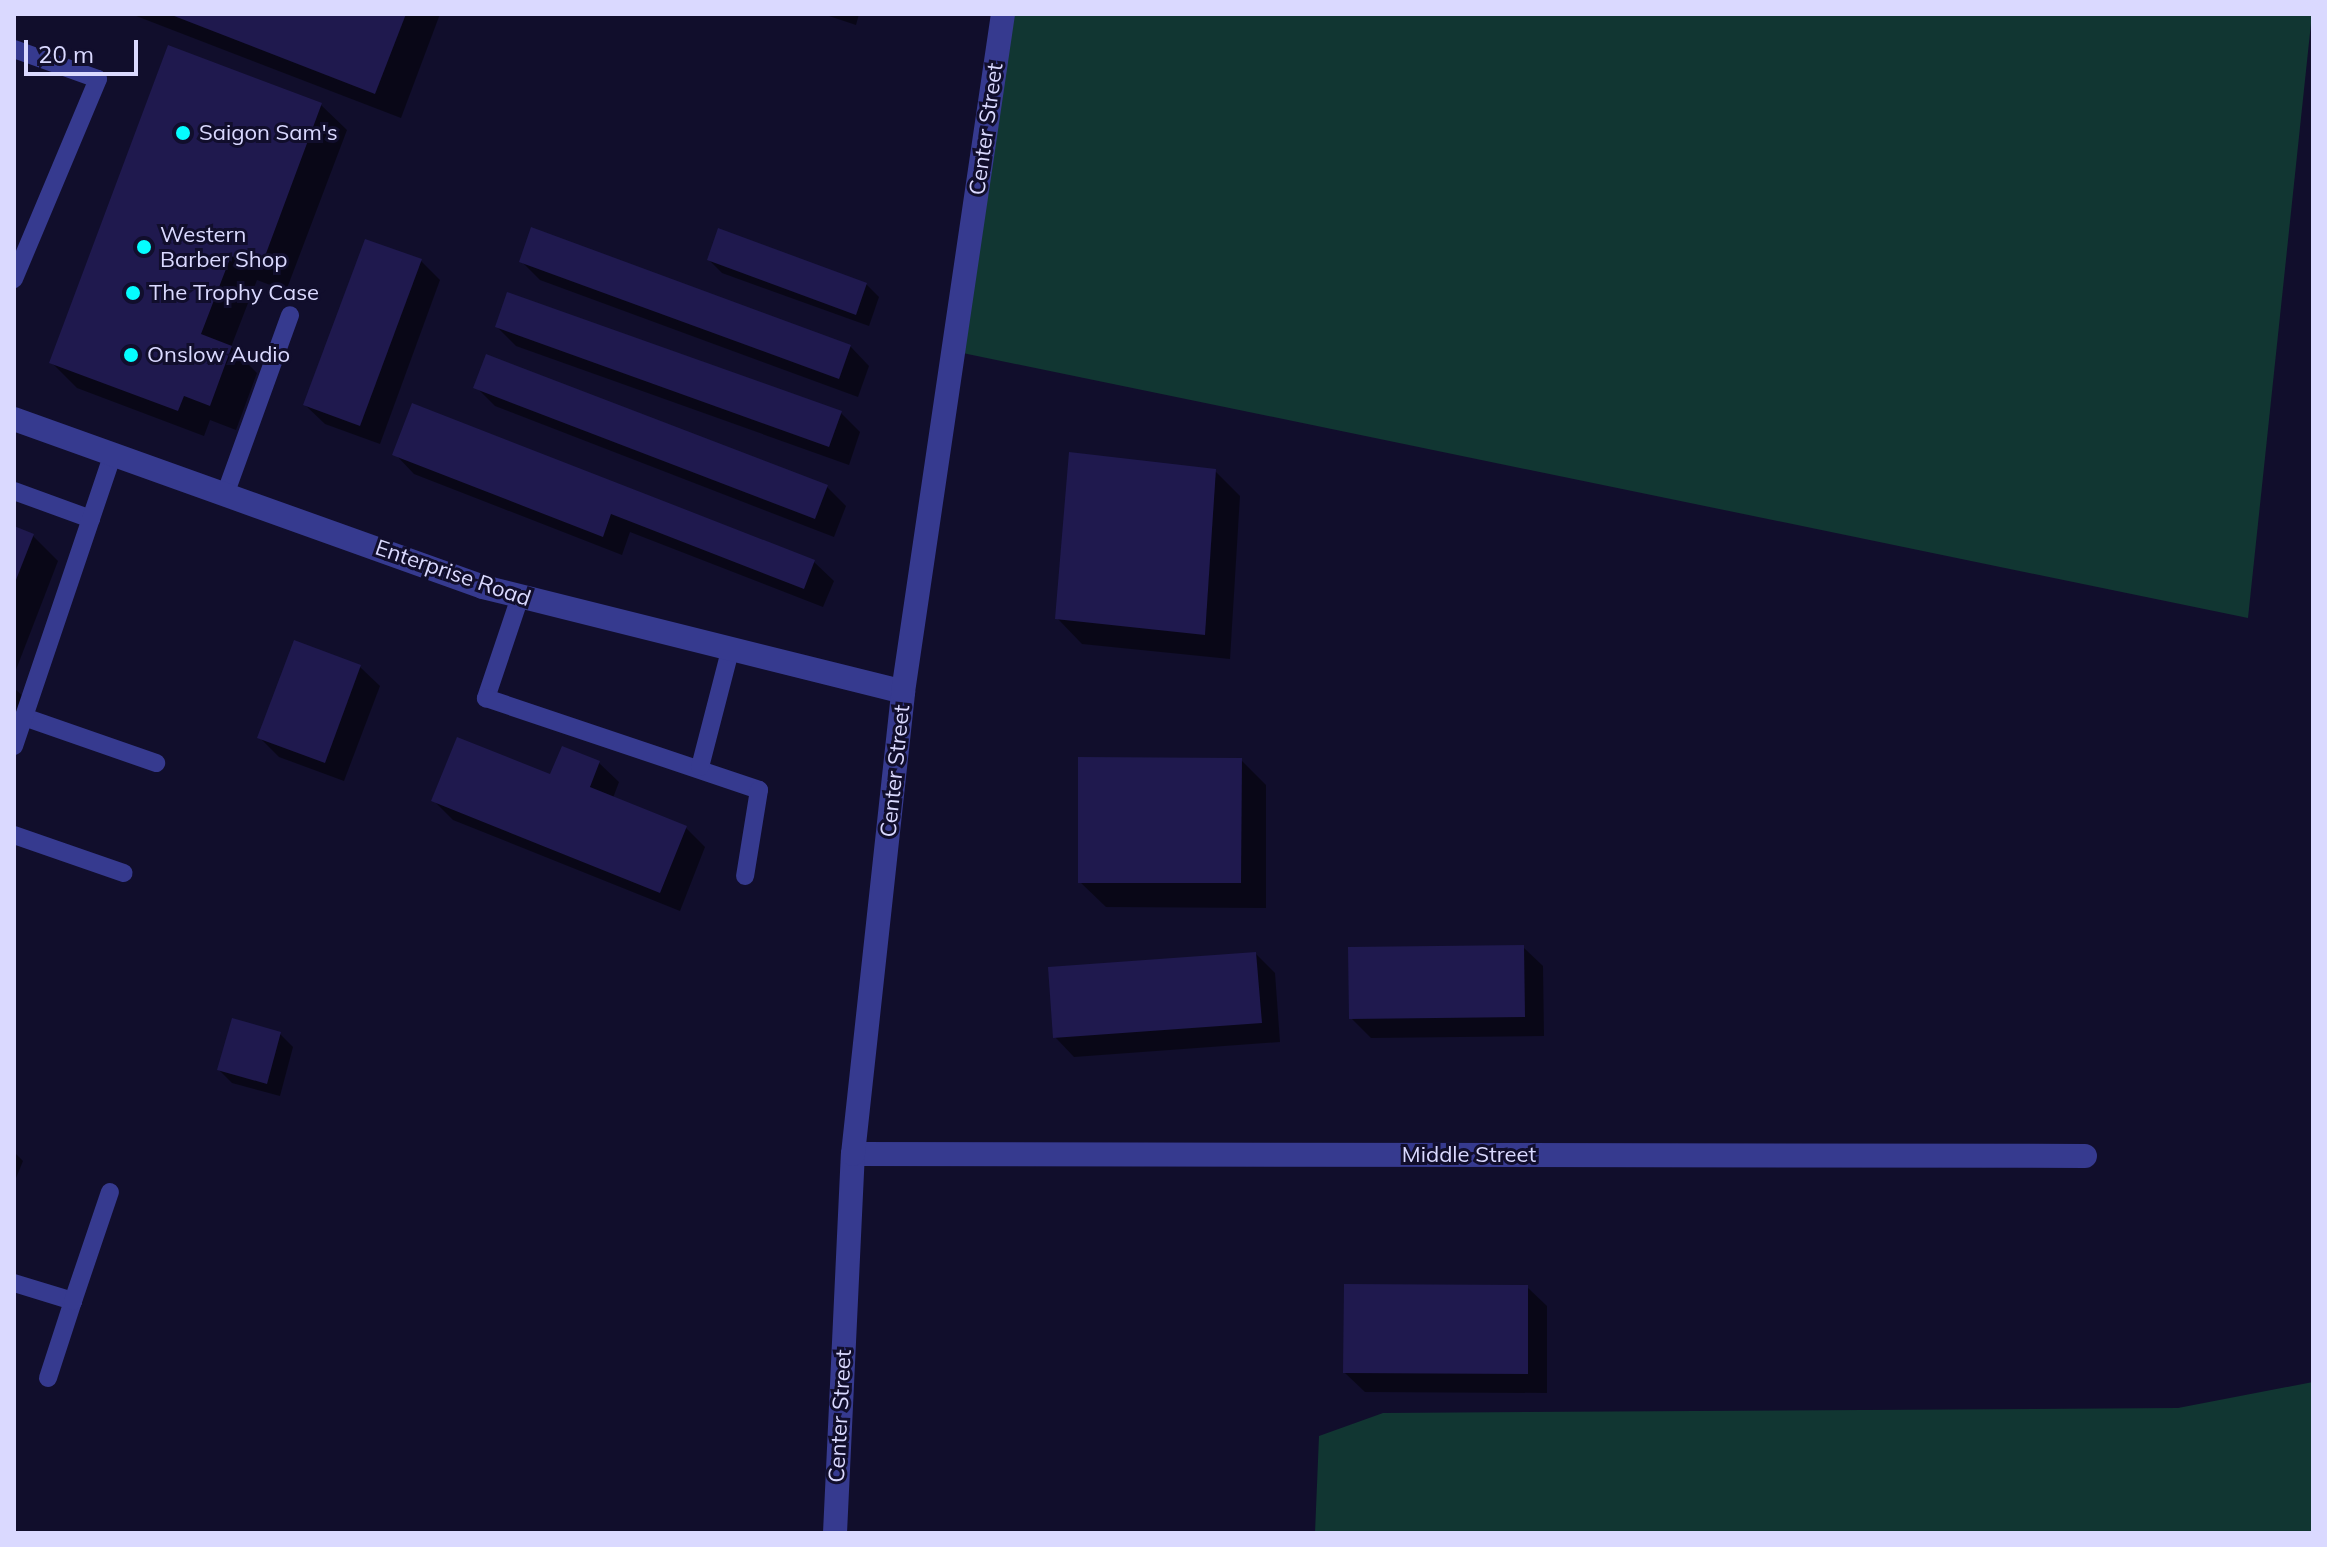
<!DOCTYPE html>
<style>
body{margin:0}
#map{position:relative;width:2327px;height:1547px;overflow:hidden;background:#110e2c;font-family:Mulish,sans-serif}
div>[style]{position:absolute}
.green>*{inset:0;background:#113632}
.shadow>*{inset:0;background:#0007}
.building>*{inset:0;background:#1f194e}
.lane>*{height:18px;margin:-9px;padding:0 9px;transform-origin:9px;border-radius:9px;background:#363a8f}
.street>*{height:24px;margin:-12px;padding:0 12px;transform-origin:12px;border-radius:12px;background:#363a8f}
.dots>*{width:22px;height:22px;translate:-50% -50%;box-sizing:border-box;border:4px solid #110e2c;border-radius:50%}
span{translate:-50% -50%;white-space:nowrap;text-align:center;line-height:1.15;-webkit-text-stroke:6px #110e2c;paint-order:stroke}
.street-label{font-size:22px;color:#dad9ff}
.poi-label{font-size:22px;color:#dad9ff}
.left{translate:0 -50%;text-align:left}
.frame{position:absolute;inset:0;border:16px solid #dad9ff;pointer-events:none}
.scale{position:absolute;left:24px;top:40px;width:114px;height:36px;box-sizing:border-box;border:4px solid #dad9ff;border-top:0;padding-left:10px;font-size:24px;line-height:28px;white-space:nowrap;color:#dad9ff;-webkit-text-stroke:6px #110e2c;paint-order:stroke}
</style>
<div id="map">
<div class="green">
<i style="clip-path:polygon(1003px 14px,2312px 14px,2248px 618px,953px 351px)"></i>
<i style="clip-path:polygon(2313px 1382px,2313px 1533px,1315px 1533px,1319px 1436px,1383px 1413px,2178px 1408px)"></i>
</div>
<div class="shadow">
<i style="clip-path:polygon(131px 14px,440px 14px,401px 118px)"></i>
<i style="clip-path:polygon(823px 14px,859px 14px,856px 25px)"></i>
<i style="clip-path:polygon(321px 105px,347px 130px,286px 291px,257px 280px,231px 347px,257px 373px,236px 430px,210px 420px,204px 436px,77px 388px,51px 362px)"></i>
<i style="clip-path:polygon(709px 260px,866px 284px,879px 297px,869px 326px,722px 273px)"></i>
<i style="clip-path:polygon(421px 261px,440px 280px,380px 444px,325px 424px,305px 405px)"></i>
<i style="clip-path:polygon(521px 261px,850px 346px,869px 366px,858px 397px,540px 280px)"></i>
<i style="clip-path:polygon(497px 327px,841px 413px,860px 432px,849px 465px,516px 346px)"></i>
<i style="clip-path:polygon(476px 387px,827px 487px,846px 506px,834px 537px,495px 406px)"></i>
<i style="clip-path:polygon(395px 454px,814px 562px,834px 581px,823px 607px,630px 532px,622px 555px,414px 474px)"></i>
<i style="clip-path:polygon(1215px 471px,1240px 496px,1230px 659px,1082px 644px,1057px 618px)"></i>
<i style="clip-path:polygon(14px 528px,33px 536px,58px 561px,14px 675px)"></i>
<i style="clip-path:polygon(360px 667px,380px 686px,344px 781px,279px 757px,259px 737px)"></i>
<i style="clip-path:polygon(14px 688px,29px 702px,14px 741px)"></i>
<i style="clip-path:polygon(563px 748px,599px 763px,619px 782px,613px 798px,685px 827px,705px 847px,680px 911px,453px 820px,434px 801px,551px 777px)"></i>
<i style="clip-path:polygon(1241px 760px,1266px 785px,1266px 908px,1106px 907px,1080px 882px)"></i>
<i style="clip-path:polygon(1523px 947px,1543px 966px,1544px 1036px,1371px 1038px,1351px 1018px)"></i>
<i style="clip-path:polygon(1256px 954px,1275px 973px,1280px 1042px,1074px 1057px,1055px 1037px)"></i>
<i style="clip-path:polygon(280px 1034px,293px 1047px,280px 1096px,232px 1083px,219px 1070px)"></i>
<i style="clip-path:polygon(14px 1152px,23px 1161px,14px 1183px)"></i>
<i style="clip-path:polygon(1527px 1287px,1547px 1306px,1547px 1393px,1365px 1392px,1345px 1373px)"></i>
</div>
<div class="building">
<i style="clip-path:polygon(169px 14px,406px 14px,375px 94px)"></i>
<i style="clip-path:polygon(168px 45px,322px 103px,261px 267px,231px 256px,201px 334px,232px 346px,210px 406px,184px 396px,178px 411px,49px 363px)"></i>
<i style="clip-path:polygon(531px 227px,851px 345px,839px 379px,519px 262px)"></i>
<i style="clip-path:polygon(718px 228px,867px 283px,856px 315px,707px 260px)"></i>
<i style="clip-path:polygon(365px 239px,422px 259px,360px 426px,303px 405px)"></i>
<i style="clip-path:polygon(507px 292px,842px 411px,829px 447px,495px 327px)"></i>
<i style="clip-path:polygon(486px 354px,828px 485px,815px 519px,473px 388px)"></i>
<i style="clip-path:polygon(412px 403px,815px 560px,804px 589px,611px 514px,603px 537px,392px 455px)"></i>
<i style="clip-path:polygon(1069px 452px,1216px 469px,1205px 635px,1055px 619px)"></i>
<i style="clip-path:polygon(14px 526px,34px 534px,14px 585px)"></i>
<i style="clip-path:polygon(294px 640px,361px 665px,325px 763px,257px 738px)"></i>
<i style="clip-path:polygon(457px 737px,550px 774px,562px 746px,600px 761px,590px 787px,687px 826px,660px 893px,431px 801px)"></i>
<i style="clip-path:polygon(1078px 757px,1242px 758px,1241px 883px,1078px 883px)"></i>
<i style="clip-path:polygon(1524px 945px,1525px 1017px,1349px 1019px,1348px 947px)"></i>
<i style="clip-path:polygon(1256px 952px,1262px 1023px,1053px 1038px,1048px 967px)"></i>
<i style="clip-path:polygon(232px 1018px,281px 1032px,267px 1084px,217px 1070px)"></i>
<i style="clip-path:polygon(1344px 1284px,1528px 1285px,1528px 1374px,1343px 1373px)"></i>
</div>
<div class="lane">
<i style="left:14px;top:49px;width:89px;rotate:19.7deg"></i>
<i style="left:98px;top:79px;width:217px;rotate:112.8deg"></i>
<i style="left:14px;top:491px;width:82px;rotate:20deg"></i>
<i style="left:226px;top:492px;width:188px;rotate:-70.1deg"></i>
<i style="left:520px;top:597px;width:107px;rotate:108.6deg"></i>
<i style="left:486px;top:698px;width:288px;rotate:18.6deg"></i>
<i style="left:759px;top:790px;width:87px;rotate:99.2deg"></i>
<i style="left:24px;top:717px;width:140px;rotate:19.2deg"></i>
<i style="left:14px;top:746px;width:308px;rotate:-71.3deg"></i>
<i style="left:700px;top:767px;width:120px;rotate:-75.5deg"></i>
<i style="left:14px;top:835px;width:116px;rotate:19.1deg"></i>
<i style="left:14px;top:1283px;width:62px;rotate:17deg"></i>
<i style="left:73px;top:1301px;width:81px;rotate:108deg"></i>
<i style="left:73px;top:1301px;width:115px;rotate:-71.3deg"></i>
</div>
<div class="street">
<i style="left:14px;top:419px;width:498px;rotate:19.7deg"></i>
<i style="left:483px;top:587px;width:433px;rotate:14deg"></i>
<i style="left:853px;top:1154px;width:1232px;rotate:0.09deg"></i>
<i style="left:835px;top:1533px;width:379px;rotate:-87.3deg"></i>
<i style="left:853px;top:1154px;width:465px;rotate:-83.8deg"></i>
<i style="left:903px;top:692px;width:685px;rotate:-81.61deg"></i>
</div>
<div class="dots">
<i style="left:183px;top:133px;background:#05fdff"></i>
<i style="left:144px;top:247px;background:#05fdff"></i>
<i style="left:133px;top:293px;background:#05fdff"></i>
<i style="left:131px;top:355px;background:#05fdff"></i>
</div>
<div class="street-label">
<span style="left:986px;top:129px;rotate:-82deg">Center Street</span>
<span style="left:453px;top:573px;rotate:19deg">Enterprise Road</span>
<span style="left:895px;top:771px;rotate:-84deg">Center Street</span>
<span style="left:1469px;top:1155px">Middle Street</span>
<span style="left:840px;top:1416px;rotate:-87deg">Center Street</span>
</div>
<div class="poi-label">
<span class="left" style="left:199px;top:133px">Saigon Sam's</span>
<span class="left" style="left:160px;top:247px">Western<br>Barber Shop</span>
<span class="left" style="left:149px;top:293px">The Trophy Case</span>
<span class="left" style="left:147px;top:355px">Onslow Audio</span>
</div>
<div class="frame"></div>
<div class="scale">20 m</div>
</div>
